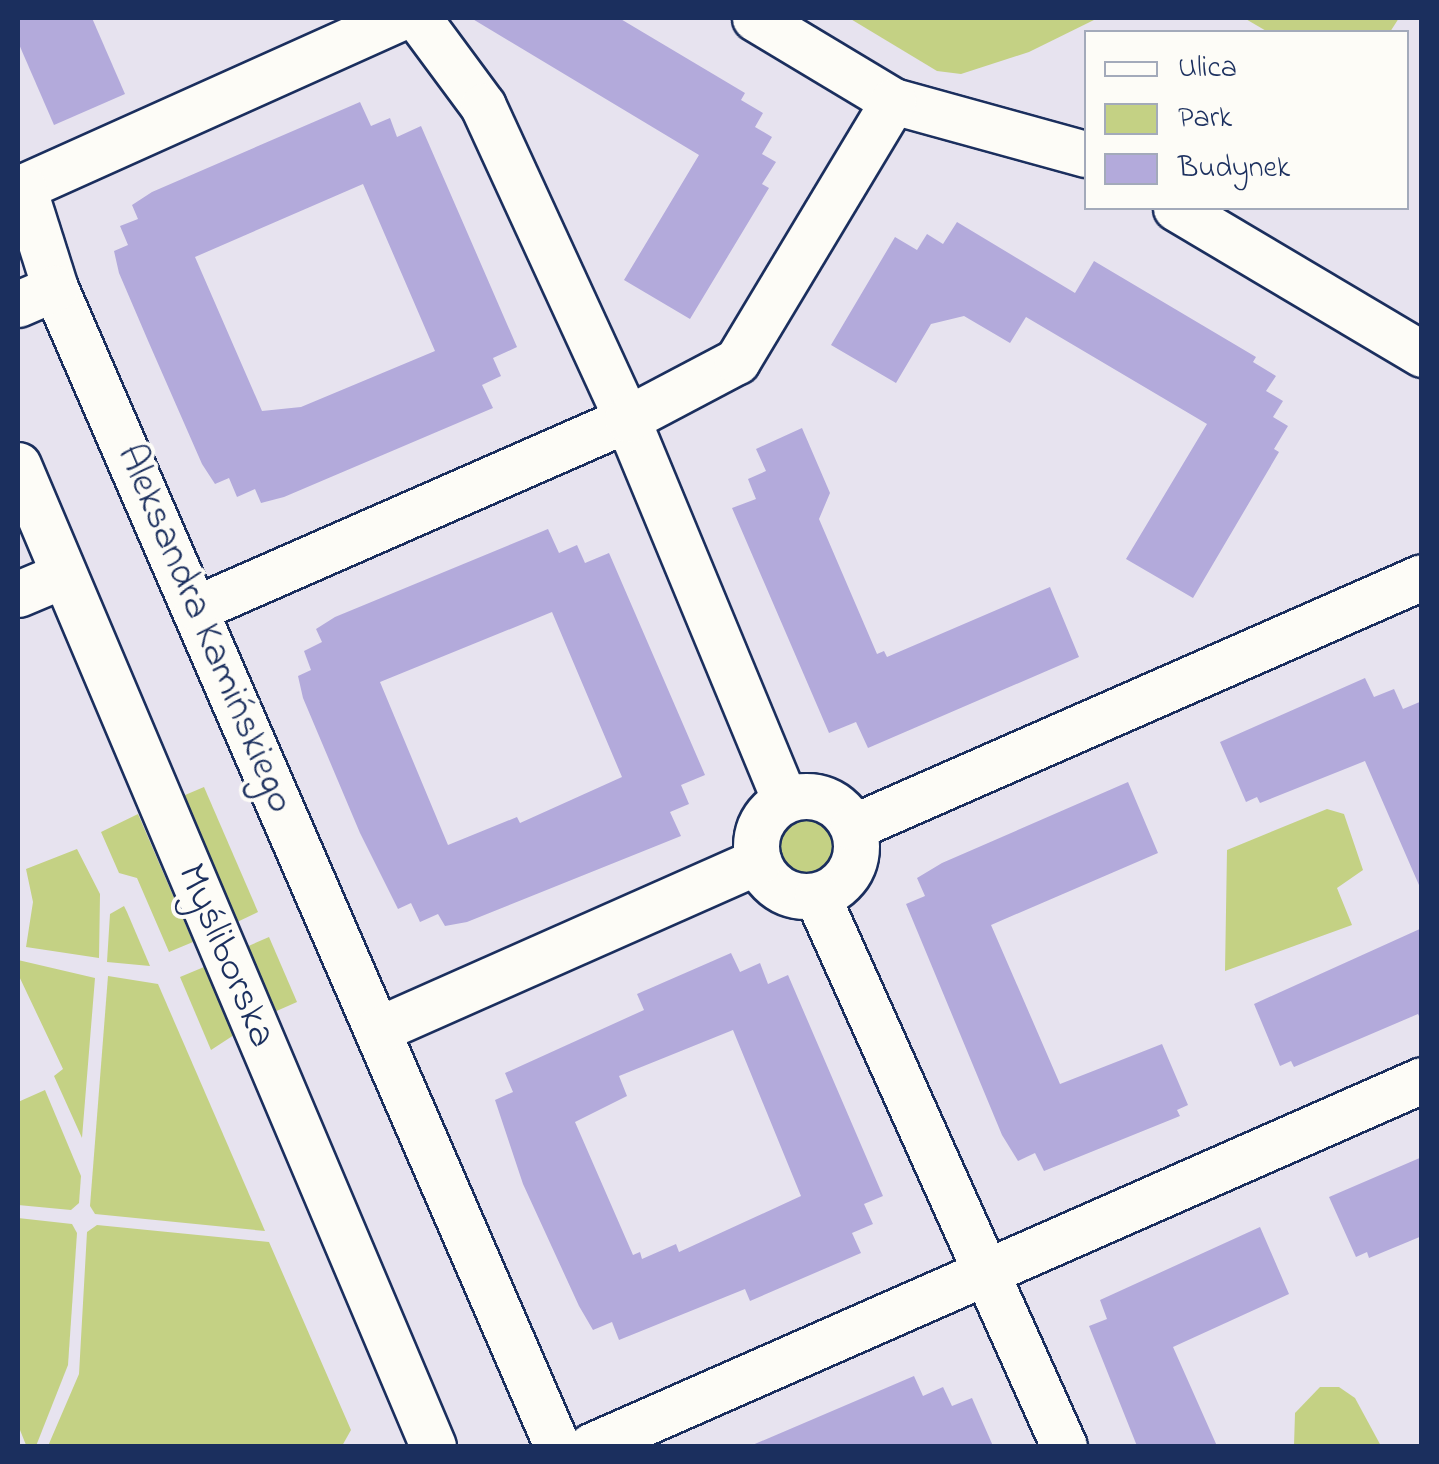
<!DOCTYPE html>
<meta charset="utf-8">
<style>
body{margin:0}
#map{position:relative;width:1439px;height:1464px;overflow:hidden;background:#e7e3ef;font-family:"Indie Flower",sans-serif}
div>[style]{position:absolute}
.green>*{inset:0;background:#c4d184}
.round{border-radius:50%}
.building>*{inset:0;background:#b3aadb}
.roads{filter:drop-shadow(2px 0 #1b2f5e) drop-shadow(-2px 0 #1b2f5e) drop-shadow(0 2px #1b2f5e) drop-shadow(0 -2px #1b2f5e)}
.minor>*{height:45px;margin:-22.5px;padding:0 22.5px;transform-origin:22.5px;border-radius:22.5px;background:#fdfcf7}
.minor>.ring{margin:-22.5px;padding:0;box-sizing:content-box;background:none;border:45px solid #fdfcf7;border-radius:50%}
span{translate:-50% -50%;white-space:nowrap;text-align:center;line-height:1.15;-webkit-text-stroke:8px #fdfcf7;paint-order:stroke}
.street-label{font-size:40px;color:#1b2f5e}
.frame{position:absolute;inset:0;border:20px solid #1b2f5e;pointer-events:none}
.legend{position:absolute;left:1084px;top:30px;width:325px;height:180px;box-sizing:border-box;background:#fdfcf7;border:2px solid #a3aaba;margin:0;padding:12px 18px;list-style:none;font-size:30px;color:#1b2f5e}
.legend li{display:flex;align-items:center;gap:20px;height:50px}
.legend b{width:50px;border:2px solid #a3aaba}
</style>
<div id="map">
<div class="green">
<i style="clip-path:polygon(849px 18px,1098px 18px,1029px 52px,961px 74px,937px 71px)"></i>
<i style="clip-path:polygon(1244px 18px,1399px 18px,1390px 32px,1268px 32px)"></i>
<i style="clip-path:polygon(204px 787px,258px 912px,233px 924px,178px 798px)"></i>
<i class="round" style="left:768px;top:808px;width:80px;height:80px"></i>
<i style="clip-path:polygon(1327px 809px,1344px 814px,1363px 870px,1337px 888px,1352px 925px,1225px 971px,1227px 850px)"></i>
<i style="clip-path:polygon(138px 814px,193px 942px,169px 952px,137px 878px,119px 873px,101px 832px)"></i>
<i style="clip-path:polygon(77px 849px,100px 894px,99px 958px,26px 947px,33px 902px,26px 869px)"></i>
<i style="clip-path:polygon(124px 906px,127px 912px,150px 966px,107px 962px,110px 914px)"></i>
<i style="clip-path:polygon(269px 937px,297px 1002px,272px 1013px,244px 948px)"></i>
<i style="clip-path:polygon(18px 960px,95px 978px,82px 1138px,54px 1076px,63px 1069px,18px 974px)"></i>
<i style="clip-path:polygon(204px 967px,234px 1035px,211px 1050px,180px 977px)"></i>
<i style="clip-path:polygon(108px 976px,158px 984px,265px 1231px,95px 1214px,90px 1206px)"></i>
<i style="clip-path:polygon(45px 1090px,81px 1176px,79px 1203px,71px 1210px,18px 1205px,18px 1102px)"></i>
<i style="clip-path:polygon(18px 1218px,72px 1224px,77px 1233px,68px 1365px,36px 1446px,26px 1445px,18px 1425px)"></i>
<i style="clip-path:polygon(97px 1225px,269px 1242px,351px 1430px,342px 1446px,48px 1446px,79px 1374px,87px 1232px)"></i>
<i style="clip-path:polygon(1320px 1387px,1339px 1387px,1355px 1398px,1381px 1446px,1294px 1446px,1295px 1413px)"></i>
</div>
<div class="building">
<i style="clip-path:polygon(18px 18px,92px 18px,125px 94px,54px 125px,18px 42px)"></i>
<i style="clip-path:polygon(471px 18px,619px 18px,745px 93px,741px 100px,763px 113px,755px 127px,772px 137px,762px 154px,776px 162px,762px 184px,769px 188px,690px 319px,624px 280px,699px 155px)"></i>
<i style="clip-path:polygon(evenodd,360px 102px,371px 126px,390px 118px,397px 137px,421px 126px,517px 347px,493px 358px,501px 376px,482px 385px,493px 408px,284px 497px,261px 503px,255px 489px,237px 497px,229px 478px,215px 484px,202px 464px,149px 343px,119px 273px,114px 251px,128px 245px,120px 226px,138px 219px,132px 205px,152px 192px,360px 102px,363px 184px,435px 351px,301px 407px,262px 411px,195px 257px,363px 184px)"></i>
<i style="clip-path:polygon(957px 222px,1075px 293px,1094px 261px,1256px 357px,1253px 362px,1276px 376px,1266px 391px,1283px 401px,1273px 417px,1288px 426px,1274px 449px,1279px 452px,1193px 598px,1126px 559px,1207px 424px,1026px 317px,1010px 343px,964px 316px,931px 324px,896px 383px,831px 345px,895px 237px,917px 250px,927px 234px,943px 244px)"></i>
<i style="clip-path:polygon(802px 428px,830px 493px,819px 519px,877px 654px,884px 651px,887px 657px,1050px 587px,1079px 657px,868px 748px,856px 722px,829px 733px,732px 508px,756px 499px,748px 479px,766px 471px,756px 449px)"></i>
<i style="clip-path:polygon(evenodd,548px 529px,559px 553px,577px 545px,585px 563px,609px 553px,705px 775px,681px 785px,689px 804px,670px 812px,681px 836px,467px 922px,445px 926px,438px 914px,420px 922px,411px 903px,398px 909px,360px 833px,303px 698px,298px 676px,311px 670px,304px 651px,322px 642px,316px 629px,335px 617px,548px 529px,552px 612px,622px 777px,520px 823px,517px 817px,448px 845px,380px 682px,552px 612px)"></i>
<i style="clip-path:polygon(1365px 678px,1374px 697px,1394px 689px,1403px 709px,1422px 701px,1422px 892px,1365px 761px,1260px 803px,1257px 797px,1246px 802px,1220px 742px)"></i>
<i style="clip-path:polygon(1128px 782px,1158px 853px,991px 925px,1060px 1084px,1162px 1044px,1188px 1105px,1177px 1110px,1180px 1116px,1044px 1171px,1035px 1153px,1018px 1161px,1002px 1135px,906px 904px,925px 896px,917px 878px,942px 863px)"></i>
<i style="clip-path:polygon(1422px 928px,1422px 1022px,1418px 1014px,1294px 1067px,1291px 1061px,1280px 1066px,1254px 1004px)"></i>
<i style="clip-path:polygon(evenodd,731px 953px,740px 972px,760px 963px,768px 984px,788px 975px,883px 1196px,864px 1204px,873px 1224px,852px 1233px,861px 1253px,750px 1301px,745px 1289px,619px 1340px,612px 1322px,593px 1330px,579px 1306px,523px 1184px,495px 1100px,513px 1092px,505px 1073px,644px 1010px,637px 994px,731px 953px,733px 1030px,801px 1196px,679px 1252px,676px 1244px,642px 1259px,640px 1252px,633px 1255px,575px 1122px,627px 1096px,619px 1076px,733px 1030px)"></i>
<i style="clip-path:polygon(1422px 1157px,1422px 1236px,1369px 1258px,1367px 1252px,1356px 1257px,1329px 1197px)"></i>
<i style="clip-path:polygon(1260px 1227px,1289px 1294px,1173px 1347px,1217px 1446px,1137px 1446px,1089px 1326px,1107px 1319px,1100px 1300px)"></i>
<i style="clip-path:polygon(914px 1376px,923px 1396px,943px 1387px,952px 1406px,972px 1398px,993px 1446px,750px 1446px)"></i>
</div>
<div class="roads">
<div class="minor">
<i style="left:399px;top:18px;width:412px;rotate:155.8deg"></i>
<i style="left:23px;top:187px;width:106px;rotate:72.4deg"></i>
<i style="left:55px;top:288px;width:1262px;rotate:66.56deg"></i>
<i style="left:418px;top:18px;width:109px;rotate:53.5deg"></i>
<i style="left:483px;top:106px;width:345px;rotate:65.3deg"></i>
<i style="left:627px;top:419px;width:410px;rotate:67.5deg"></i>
<i style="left:755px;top:18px;width:161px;rotate:31deg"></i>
<i style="left:893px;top:101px;width:200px;rotate:15.4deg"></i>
<i style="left:1176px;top:208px;width:286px;rotate:30.7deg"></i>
<i style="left:18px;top:304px;width:40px;rotate:-23.4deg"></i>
<i style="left:18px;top:465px;width:1065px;rotate:67.07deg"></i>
<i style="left:18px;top:594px;width:49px;rotate:-22.9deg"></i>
<i style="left:197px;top:608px;width:470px;rotate:-23.7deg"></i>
<i style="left:627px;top:419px;width:124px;rotate:-27.8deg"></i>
<i style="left:737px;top:361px;width:303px;rotate:-59deg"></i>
<i class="ring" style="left:756px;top:796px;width:55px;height:55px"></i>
<i style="left:853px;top:827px;width:621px;rotate:-23.72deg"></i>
<i style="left:817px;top:896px;width:603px;rotate:65.82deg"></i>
<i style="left:377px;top:1030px;width:417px;rotate:-23.9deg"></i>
<i style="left:591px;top:1446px;width:908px;rotate:-23.77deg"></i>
</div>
</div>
<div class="street-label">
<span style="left:204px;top:629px;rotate:67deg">Aleksandra Kamińskiego</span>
<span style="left:225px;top:956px;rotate:67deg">Myśliborska</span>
</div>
<div class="frame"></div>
<ul class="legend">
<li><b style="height:12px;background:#fdfcf7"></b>Ulica</li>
<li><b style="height:28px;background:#c4d184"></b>Park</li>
<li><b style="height:28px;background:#b3aadb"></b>Budynek</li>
</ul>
</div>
